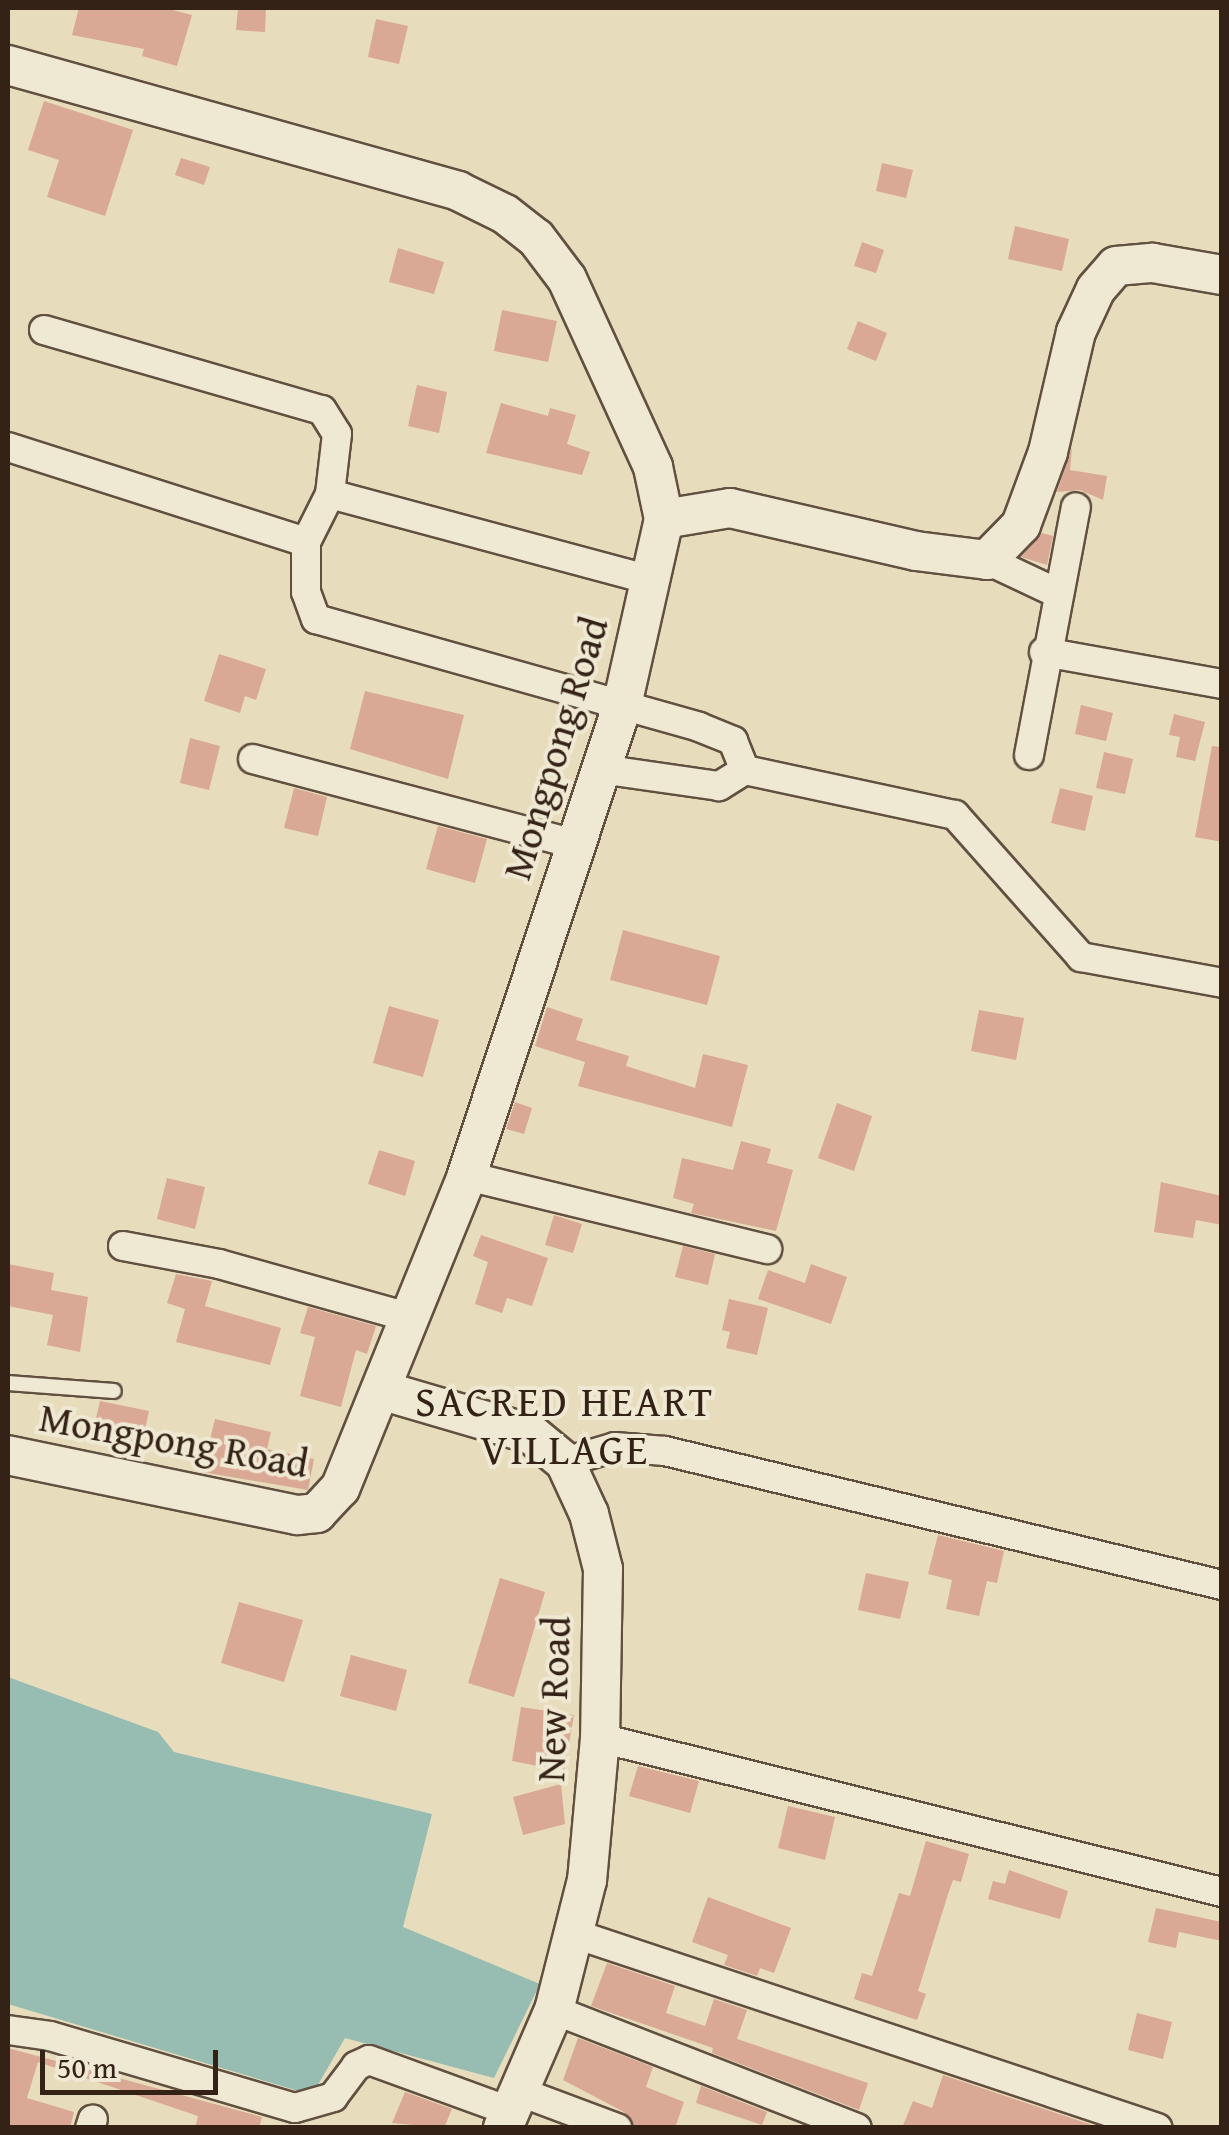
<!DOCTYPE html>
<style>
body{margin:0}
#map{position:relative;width:1229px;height:2135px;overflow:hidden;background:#e7dcbc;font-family:"Gentium Book Plus",serif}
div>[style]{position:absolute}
.water>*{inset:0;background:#97bcb1}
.building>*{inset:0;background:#daa996}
.roads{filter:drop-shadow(2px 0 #615040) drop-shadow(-2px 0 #615040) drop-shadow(0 2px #615040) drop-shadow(0 -2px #615040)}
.lane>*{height:14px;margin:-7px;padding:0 7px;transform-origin:7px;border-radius:7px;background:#efe8d3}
.street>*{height:28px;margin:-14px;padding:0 14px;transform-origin:14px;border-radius:14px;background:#efe8d3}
.secondary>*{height:38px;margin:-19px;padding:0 19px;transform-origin:19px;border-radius:19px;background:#efe8d3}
span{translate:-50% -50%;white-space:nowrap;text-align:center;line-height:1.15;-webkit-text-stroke:8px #efe8d3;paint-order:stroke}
.street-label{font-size:40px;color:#342216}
.neighbourhood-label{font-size:42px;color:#342216;letter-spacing:2.5px}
.frame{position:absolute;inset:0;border:10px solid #342216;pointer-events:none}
.scale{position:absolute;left:40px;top:2050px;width:178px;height:45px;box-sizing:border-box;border:5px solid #342216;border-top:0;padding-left:12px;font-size:30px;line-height:35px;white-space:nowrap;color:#342216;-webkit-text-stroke:8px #efe8d3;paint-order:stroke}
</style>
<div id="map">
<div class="water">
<i style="clip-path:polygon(8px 1677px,158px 1732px,174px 1752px,432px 1814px,403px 1927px,540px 1984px,494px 2078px,345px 2038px,312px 2095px,8px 2004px)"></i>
</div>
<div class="building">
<i style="clip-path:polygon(79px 8px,165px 8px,192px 15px,177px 66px,142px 56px,144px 49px,72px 35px)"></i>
<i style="clip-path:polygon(238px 8px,266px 8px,265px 32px,236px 30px)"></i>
<i style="clip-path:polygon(376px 19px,408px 26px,399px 64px,368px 57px)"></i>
<i style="clip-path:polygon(44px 101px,133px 130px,105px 216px,47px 197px,59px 160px,28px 150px)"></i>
<i style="clip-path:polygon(181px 158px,210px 167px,204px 185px,175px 175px)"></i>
<i style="clip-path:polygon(882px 163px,913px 170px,906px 198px,876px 191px)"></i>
<i style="clip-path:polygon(1015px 226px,1069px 239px,1062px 271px,1008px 259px)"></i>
<i style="clip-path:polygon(862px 242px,884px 250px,876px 273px,854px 266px)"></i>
<i style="clip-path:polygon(398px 248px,444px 262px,434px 294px,389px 282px)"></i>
<i style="clip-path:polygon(502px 310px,557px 321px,548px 362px,494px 351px)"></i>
<i style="clip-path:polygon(858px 321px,887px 333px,876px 361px,847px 349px)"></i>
<i style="clip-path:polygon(417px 385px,447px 392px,439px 433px,408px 426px)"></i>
<i style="clip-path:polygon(501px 403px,548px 416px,550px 408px,576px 415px,567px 444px,590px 452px,582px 475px,486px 453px)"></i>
<i style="clip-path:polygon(1072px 447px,1070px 470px,1107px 476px,1103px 500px,1080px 490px,1057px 492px)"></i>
<i style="clip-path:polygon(1042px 533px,1053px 536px,1047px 565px,1021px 557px)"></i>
<i style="clip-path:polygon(219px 654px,266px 669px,256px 700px,245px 696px,240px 713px,204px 701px)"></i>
<i style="clip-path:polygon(365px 691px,464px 715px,448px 779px,350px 749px)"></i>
<i style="clip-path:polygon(1081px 705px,1113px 713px,1106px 741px,1075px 734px)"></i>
<i style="clip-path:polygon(1174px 714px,1205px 722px,1195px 761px,1176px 757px,1180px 737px,1169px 735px)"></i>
<i style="clip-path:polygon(190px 738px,220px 746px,209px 790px,180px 783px)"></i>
<i style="clip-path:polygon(1212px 746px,1222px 747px,1222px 842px,1195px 837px)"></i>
<i style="clip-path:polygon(1104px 752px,1133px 759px,1125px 794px,1096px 788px)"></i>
<i style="clip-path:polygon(294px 788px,327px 797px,318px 836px,284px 828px)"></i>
<i style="clip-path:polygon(1060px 788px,1093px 796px,1085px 831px,1051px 823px)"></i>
<i style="clip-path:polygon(438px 826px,487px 839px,475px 883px,426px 869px)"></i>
<i style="clip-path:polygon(623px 930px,720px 956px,707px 1005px,610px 980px)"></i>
<i style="clip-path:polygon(389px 1006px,439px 1020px,423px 1077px,373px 1063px)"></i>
<i style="clip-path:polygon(547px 1007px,583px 1019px,576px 1040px,629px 1056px,626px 1066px,695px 1088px,703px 1054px,748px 1065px,732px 1127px,578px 1086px,585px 1062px,535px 1046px)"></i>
<i style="clip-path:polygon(979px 1010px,1024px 1018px,1016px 1060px,971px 1051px)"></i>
<i style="clip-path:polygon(515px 1102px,532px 1108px,524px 1134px,506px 1129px)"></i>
<i style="clip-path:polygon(837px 1103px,872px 1116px,854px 1171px,818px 1158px)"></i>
<i style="clip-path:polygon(741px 1141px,771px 1149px,767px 1163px,793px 1170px,776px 1231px,691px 1213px,694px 1204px,673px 1198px,682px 1158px,733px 1170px)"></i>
<i style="clip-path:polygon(379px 1150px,415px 1161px,405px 1196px,368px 1184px)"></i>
<i style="clip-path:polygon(167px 1178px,205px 1187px,195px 1229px,157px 1219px)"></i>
<i style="clip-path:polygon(1161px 1182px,1222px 1196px,1222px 1225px,1196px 1220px,1193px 1238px,1154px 1232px)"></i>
<i style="clip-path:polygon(554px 1215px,582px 1224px,573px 1253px,545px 1245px)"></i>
<i style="clip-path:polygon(481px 1235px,548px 1258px,532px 1306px,507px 1298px,502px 1313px,475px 1304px,488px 1262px,473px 1256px)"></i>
<i style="clip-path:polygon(683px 1246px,715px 1254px,708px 1285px,675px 1277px)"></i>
<i style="clip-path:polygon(8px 1264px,54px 1273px,51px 1290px,88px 1297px,80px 1352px,47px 1345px,53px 1315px,8px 1306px)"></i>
<i style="clip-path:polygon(811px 1264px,847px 1277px,831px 1324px,758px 1299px,768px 1270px,805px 1283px)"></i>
<i style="clip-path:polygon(176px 1274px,212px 1281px,205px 1306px,281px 1328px,270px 1365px,176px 1342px,185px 1309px,167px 1303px)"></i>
<i style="clip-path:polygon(729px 1299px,768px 1308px,757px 1355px,726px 1348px,730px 1332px,722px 1330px)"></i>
<i style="clip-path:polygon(308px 1307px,376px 1326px,367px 1354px,356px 1350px,341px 1407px,300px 1396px,315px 1337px,300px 1333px)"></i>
<i style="clip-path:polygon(100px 1401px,149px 1411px,141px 1447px,92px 1436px)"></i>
<i style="clip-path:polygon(215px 1419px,271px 1432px,267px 1449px,314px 1459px,308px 1490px,202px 1472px)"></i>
<i style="clip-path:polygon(938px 1535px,1004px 1551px,997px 1583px,987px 1581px,979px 1616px,946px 1609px,952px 1580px,928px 1574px)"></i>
<i style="clip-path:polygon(866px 1573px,909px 1582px,900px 1619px,858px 1610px)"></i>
<i style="clip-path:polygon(500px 1578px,545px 1592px,514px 1697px,468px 1683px)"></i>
<i style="clip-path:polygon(239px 1602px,303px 1620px,284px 1682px,221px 1663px)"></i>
<i style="clip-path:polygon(351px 1655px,407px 1670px,396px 1711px,340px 1696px)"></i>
<i style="clip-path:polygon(521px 1707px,574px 1715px,564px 1771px,512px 1761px)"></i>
<i style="clip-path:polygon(638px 1766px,699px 1781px,690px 1813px,629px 1796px)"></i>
<i style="clip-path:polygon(561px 1784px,565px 1824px,523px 1835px,513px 1797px)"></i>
<i style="clip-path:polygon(788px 1806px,835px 1817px,825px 1860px,778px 1848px)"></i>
<i style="clip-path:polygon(926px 1841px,969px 1854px,961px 1882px,953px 1880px,948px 1894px,918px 1991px,926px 1994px,917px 2020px,854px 1999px,862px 1973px,872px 1976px,899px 1893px,910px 1896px)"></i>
<i style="clip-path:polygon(1009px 1870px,1068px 1891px,1060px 1919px,988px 1899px,993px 1881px,1005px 1884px)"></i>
<i style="clip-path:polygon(708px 1897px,791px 1928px,774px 1973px,760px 1968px,757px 1976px,724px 1965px,728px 1955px,692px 1942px)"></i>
<i style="clip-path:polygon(1156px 1908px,1222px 1922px,1222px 1941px,1179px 1932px,1176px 1948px,1148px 1942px)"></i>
<i style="clip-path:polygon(607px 1963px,675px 1986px,666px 2013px,705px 2026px,714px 1999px,747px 2010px,737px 2039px,868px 2083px,859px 2110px,712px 2053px,713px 2048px,591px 2006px)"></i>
<i style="clip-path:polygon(1137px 2013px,1172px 2022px,1163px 2059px,1128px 2050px)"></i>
<i style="clip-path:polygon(578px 2038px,653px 2067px,646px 2087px,684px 2102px,675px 2128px,634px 2128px,624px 2112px,563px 2080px)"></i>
<i style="clip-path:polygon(8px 2048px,262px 2117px,259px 2128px,195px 2128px,198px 2116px,38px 2062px,27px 2098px,74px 2112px,70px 2128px,8px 2128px)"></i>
<i style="clip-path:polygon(943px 2075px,1101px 2128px,902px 2128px,913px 2101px,932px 2108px)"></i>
<i style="clip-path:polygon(701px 2086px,767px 2112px,762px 2125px,696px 2103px)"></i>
<i style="clip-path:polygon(405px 2092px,452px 2109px,444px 2128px,392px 2123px)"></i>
</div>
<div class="roads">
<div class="lane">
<i style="left:8px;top:1383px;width:106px;rotate:4.3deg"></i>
</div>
<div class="street">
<i style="left:44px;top:330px;width:289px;rotate:16.1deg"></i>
<i style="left:322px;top:410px;width:28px;rotate:58deg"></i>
<i style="left:337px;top:434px;width:60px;rotate:96.7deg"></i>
<i style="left:8px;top:447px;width:313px;rotate:17.7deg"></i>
<i style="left:306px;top:542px;width:50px;rotate:90deg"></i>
<i style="left:306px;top:592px;width:29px;rotate:70deg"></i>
<i style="left:316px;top:619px;width:398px;rotate:15.7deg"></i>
<i style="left:699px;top:727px;width:37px;rotate:22deg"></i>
<i style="left:733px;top:741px;width:31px;rotate:68deg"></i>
<i style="left:745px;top:770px;width:31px;rotate:148deg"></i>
<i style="left:719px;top:786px;width:119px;rotate:-171.8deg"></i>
<i style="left:306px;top:542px;width:54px;rotate:-63.4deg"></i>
<i style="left:330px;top:494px;width:331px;rotate:15deg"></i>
<i style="left:987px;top:560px;width:77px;rotate:25.2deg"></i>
<i style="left:1044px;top:652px;width:181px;rotate:10.2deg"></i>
<i style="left:1029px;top:755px;width:252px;rotate:-79.3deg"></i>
<i style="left:253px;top:759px;width:333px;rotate:14.8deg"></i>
<i style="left:745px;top:770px;width:215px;rotate:12.1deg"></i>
<i style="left:955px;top:815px;width:190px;rotate:48.4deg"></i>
<i style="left:1081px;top:957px;width:143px;rotate:10.4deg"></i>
<i style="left:467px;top:1176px;width:309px;rotate:13.7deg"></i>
<i style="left:123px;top:1246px;width:98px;rotate:10.6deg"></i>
<i style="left:219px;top:1264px;width:199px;rotate:15.7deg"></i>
<i style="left:565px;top:1462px;width:52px;rotate:-16.7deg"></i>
<i style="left:615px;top:1447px;width:50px;rotate:4.6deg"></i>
<i style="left:665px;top:1451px;width:573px;rotate:13.53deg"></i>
<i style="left:600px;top:1738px;width:641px;rotate:13.91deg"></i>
<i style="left:575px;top:1934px;width:614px;rotate:18.41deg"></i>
<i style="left:554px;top:2010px;width:325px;rotate:21.3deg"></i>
<i style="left:8px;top:2030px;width:42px;rotate:8.1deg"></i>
<i style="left:50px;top:2036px;width:255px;rotate:16.4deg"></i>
<i style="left:295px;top:2108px;width:40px;rotate:-16deg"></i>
<i style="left:333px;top:2097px;width:39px;rotate:-53deg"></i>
<i style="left:356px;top:2066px;width:14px;rotate:-25deg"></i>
<i style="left:369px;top:2060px;width:149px;rotate:20deg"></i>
<i style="left:518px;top:2091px;width:106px;rotate:20.5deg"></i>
<i style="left:90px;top:2128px;width:9px;rotate:-72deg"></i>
</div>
<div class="secondary">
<i style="left:8px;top:65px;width:467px;rotate:15.6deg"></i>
<i style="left:458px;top:191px;width:52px;rotate:26.1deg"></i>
<i style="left:505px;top:214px;width:39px;rotate:38deg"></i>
<i style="left:536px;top:238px;width:51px;rotate:52.9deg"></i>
<i style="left:567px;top:279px;width:207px;rotate:65.4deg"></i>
<i style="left:653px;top:467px;width:53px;rotate:78.1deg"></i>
<i style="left:664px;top:519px;width:192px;rotate:102.7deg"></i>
<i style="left:622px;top:706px;width:495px;rotate:108.3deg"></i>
<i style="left:467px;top:1176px;width:337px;rotate:112.1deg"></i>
<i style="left:340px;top:1488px;width:34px;rotate:133deg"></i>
<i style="left:317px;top:1513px;width:20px;rotate:174deg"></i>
<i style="left:297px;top:1515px;width:295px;rotate:-168.3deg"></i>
<i style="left:664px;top:519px;width:67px;rotate:-9.5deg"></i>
<i style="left:730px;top:508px;width:191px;rotate:13deg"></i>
<i style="left:916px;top:551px;width:72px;rotate:7.2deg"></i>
<i style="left:987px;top:560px;width:49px;rotate:-45.8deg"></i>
<i style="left:1021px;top:525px;width:78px;rotate:-69.7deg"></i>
<i style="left:1048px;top:452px;width:123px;rotate:-76.9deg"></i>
<i style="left:1076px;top:332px;width:47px;rotate:-65.1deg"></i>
<i style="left:1096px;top:289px;width:30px;rotate:-49deg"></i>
<i style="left:1116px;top:266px;width:37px;rotate:-5deg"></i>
<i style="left:1153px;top:263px;width:70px;rotate:9.9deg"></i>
<i style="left:384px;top:1391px;width:153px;rotate:16.3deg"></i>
<i style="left:531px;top:1434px;width:44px;rotate:39.5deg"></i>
<i style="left:565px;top:1462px;width:57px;rotate:65.2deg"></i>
<i style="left:589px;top:1514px;width:57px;rotate:75.7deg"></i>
<i style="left:603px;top:1569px;width:169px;rotate:91deg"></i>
<i style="left:600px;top:1738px;width:143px;rotate:95.2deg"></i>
<i style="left:587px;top:1880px;width:134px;rotate:104.2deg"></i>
<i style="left:554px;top:2010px;width:129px;rotate:113.4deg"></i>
</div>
</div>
<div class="street-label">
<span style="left:555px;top:748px;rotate:-73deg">Mongpong Road</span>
<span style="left:174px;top:1440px;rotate:10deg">Mongpong Road</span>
<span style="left:553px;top:1699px;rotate:-88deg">New Road</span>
</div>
<div class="neighbourhood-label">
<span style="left:565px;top:1425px">SACRED HEART<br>VILLAGE</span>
</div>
<div class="frame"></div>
<div class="scale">50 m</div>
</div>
